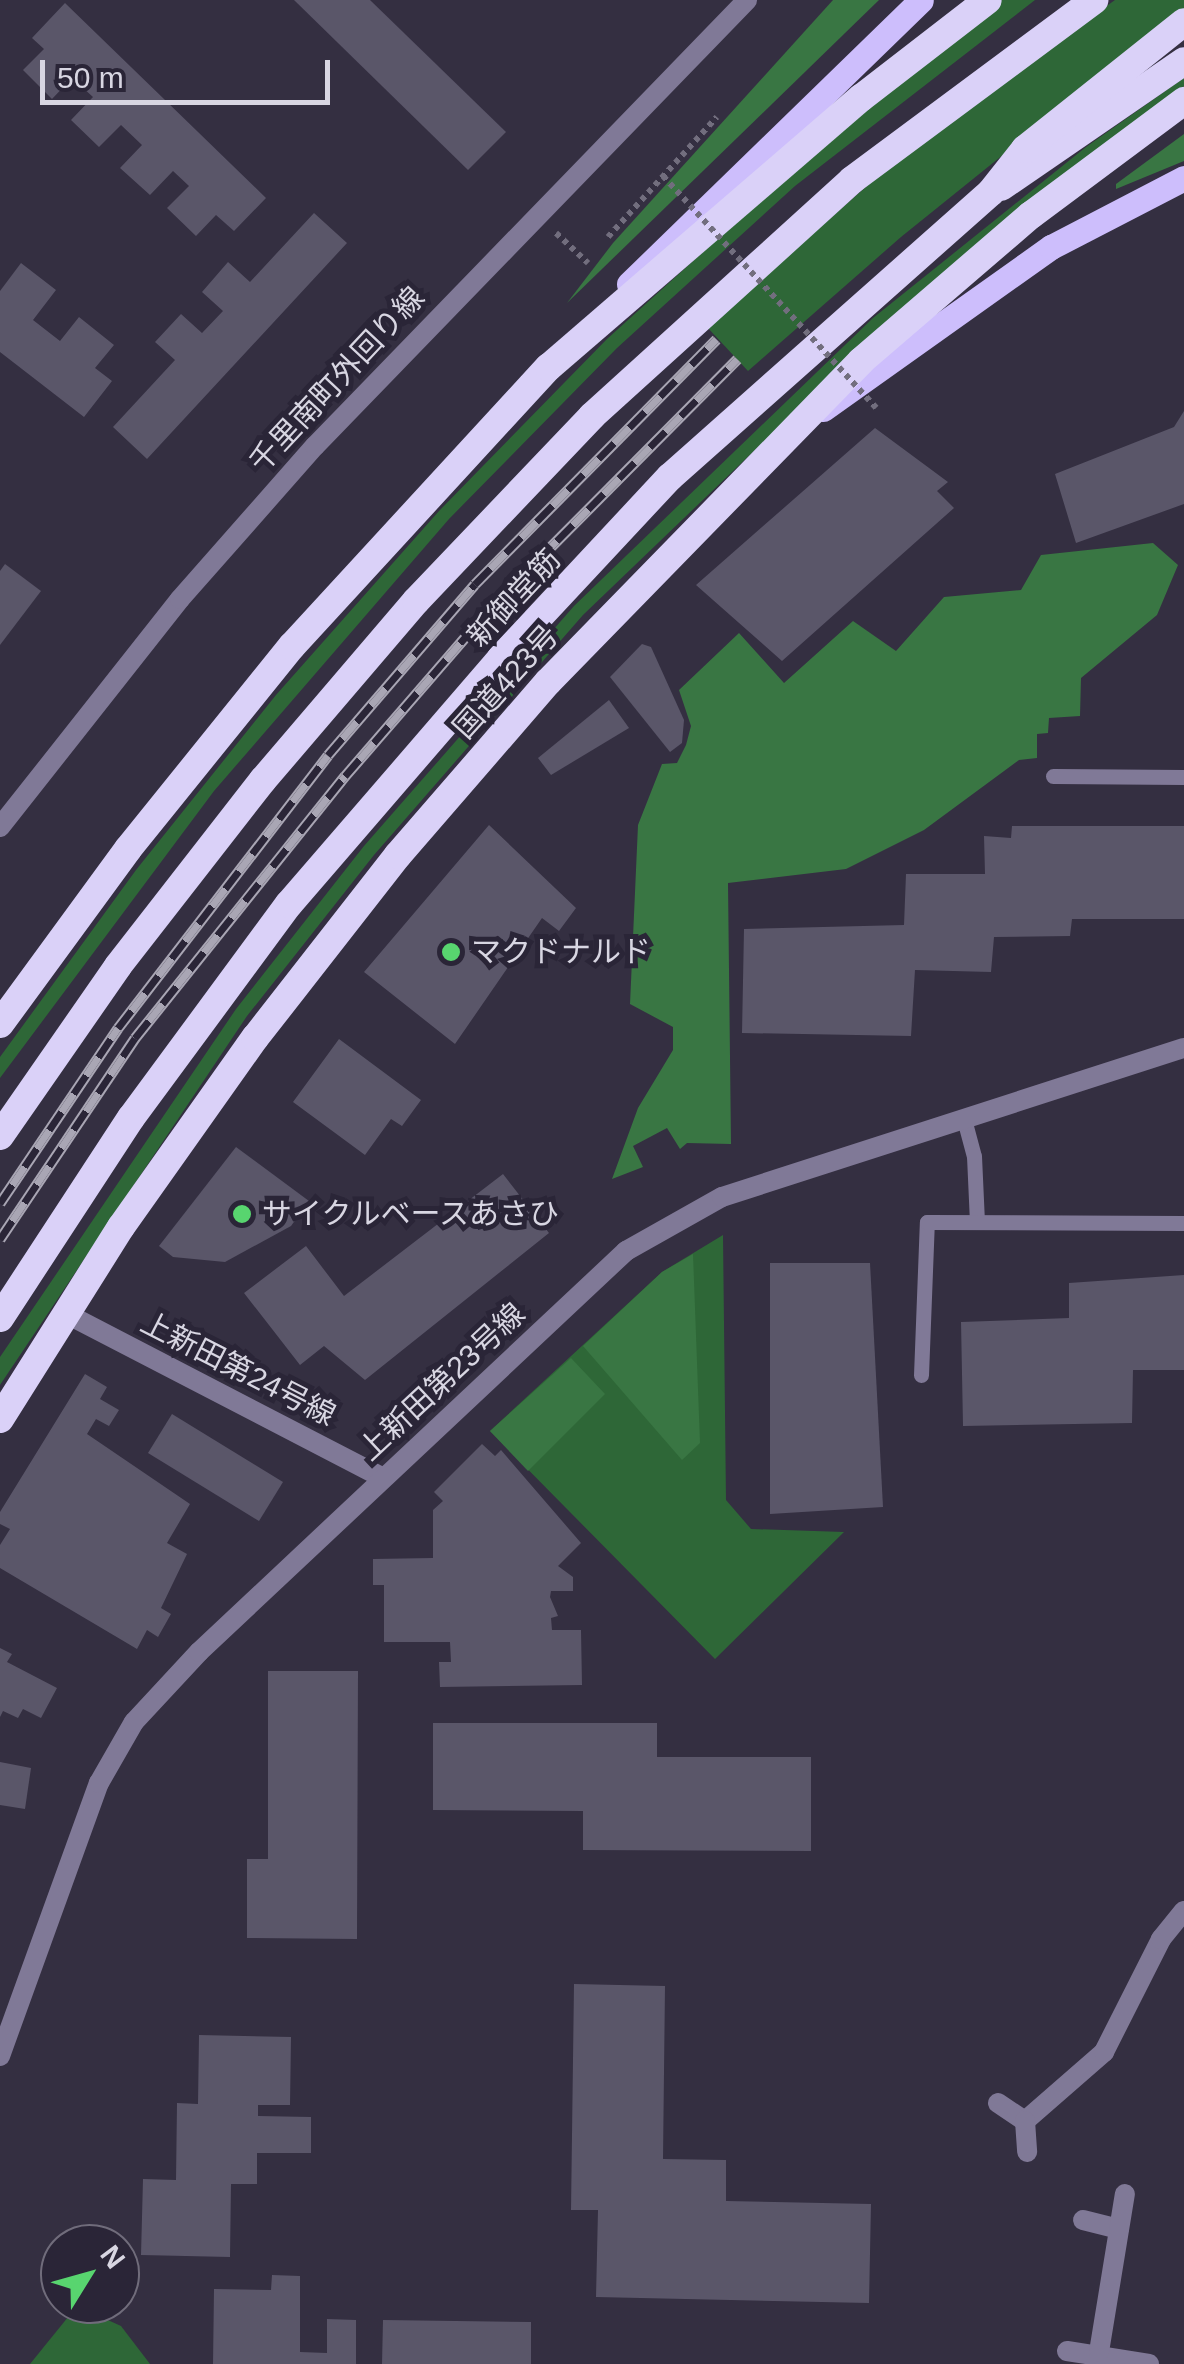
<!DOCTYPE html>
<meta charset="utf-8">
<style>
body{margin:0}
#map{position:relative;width:1184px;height:2364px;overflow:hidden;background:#342f41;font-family:Helvetica,"Noto Sans JP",sans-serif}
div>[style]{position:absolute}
.green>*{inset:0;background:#2e6737}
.forest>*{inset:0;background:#397643}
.building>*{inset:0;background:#5a5669}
.path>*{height:6px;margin-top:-3px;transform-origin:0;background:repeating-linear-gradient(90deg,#726e7e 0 5px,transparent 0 10px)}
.service>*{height:15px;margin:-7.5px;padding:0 7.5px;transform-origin:7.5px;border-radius:7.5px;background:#807997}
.minor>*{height:20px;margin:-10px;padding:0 10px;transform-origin:10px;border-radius:10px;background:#807997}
.tertiary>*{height:20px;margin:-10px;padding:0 10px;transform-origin:10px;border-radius:10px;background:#807997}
.primary>*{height:25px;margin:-12.5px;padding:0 12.5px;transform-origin:12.5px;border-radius:12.5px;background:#cdbefc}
.trunk>*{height:28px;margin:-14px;padding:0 14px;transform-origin:14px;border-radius:14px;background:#dad1f8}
.rail>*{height:11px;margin-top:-5.5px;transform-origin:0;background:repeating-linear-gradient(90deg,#2a2537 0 22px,#a9a6b4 0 44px);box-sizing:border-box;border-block:2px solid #a9a6b4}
.path-bridge>*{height:6px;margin-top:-3px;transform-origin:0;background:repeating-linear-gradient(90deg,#726e7e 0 5px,transparent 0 10px)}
.dots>*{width:28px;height:28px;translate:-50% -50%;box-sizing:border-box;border:5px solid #2a2537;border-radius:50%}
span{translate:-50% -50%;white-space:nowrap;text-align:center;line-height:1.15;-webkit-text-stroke:10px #2a2537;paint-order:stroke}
.street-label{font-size:30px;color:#d8d6e2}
.poi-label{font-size:30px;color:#d8d6e2}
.left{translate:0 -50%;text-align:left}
.north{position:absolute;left:40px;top:2224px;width:100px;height:100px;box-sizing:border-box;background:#2a2537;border:2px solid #706c7b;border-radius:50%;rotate:53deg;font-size:28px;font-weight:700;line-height:40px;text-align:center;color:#d8d6e2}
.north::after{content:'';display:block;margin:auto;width:35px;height:45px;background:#58d56f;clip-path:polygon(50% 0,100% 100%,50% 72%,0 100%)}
.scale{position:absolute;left:40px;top:60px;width:290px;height:45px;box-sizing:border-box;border:5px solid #d8d6e2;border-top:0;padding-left:12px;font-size:30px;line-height:35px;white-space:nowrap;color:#d8d6e2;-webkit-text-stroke:8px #2a2537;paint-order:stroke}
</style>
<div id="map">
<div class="green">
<i style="clip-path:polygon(1002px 0,1035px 0,795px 186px,617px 348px,449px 519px,214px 791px,0 1078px,0 1057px,136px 870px,276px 695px,439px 511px,607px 339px,787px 176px)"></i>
<i style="clip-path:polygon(1115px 0,1184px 0,1184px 9px,901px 237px,748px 371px,707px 327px,919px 140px)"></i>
<i style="clip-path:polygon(1184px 78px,1184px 86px,881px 329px,583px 615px,374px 855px,247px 1016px,0 1385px,0 1357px,236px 1009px,364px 846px,574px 606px,873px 318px,1086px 147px)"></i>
<i style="clip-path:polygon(723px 1235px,726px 1500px,751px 1529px,844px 1532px,715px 1659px,490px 1431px,662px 1272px)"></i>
<i style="clip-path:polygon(77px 2306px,121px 2326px,150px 2364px,30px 2364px)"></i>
</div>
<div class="forest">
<i style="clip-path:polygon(833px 0,879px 0,567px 303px,613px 243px)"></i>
<i style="clip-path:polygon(1184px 134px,1184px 161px,1116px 189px,1116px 184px)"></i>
<i style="clip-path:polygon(1153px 543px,1178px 565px,1157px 615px,1081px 678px,1080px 716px,1049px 718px,1048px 733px,1037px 734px,1037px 758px,1019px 760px,924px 830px,846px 869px,728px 883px,731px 1144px,687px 1143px,680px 1149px,667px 1128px,633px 1146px,643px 1167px,612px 1179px,638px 1108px,673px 1050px,673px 1027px,630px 1004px,638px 825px,662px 764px,677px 763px,686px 745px,691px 726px,679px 690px,739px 633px,784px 683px,853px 621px,896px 651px,944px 597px,1021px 590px,1041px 555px)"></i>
<i style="clip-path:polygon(693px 1254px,700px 1443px,682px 1460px,583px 1346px,662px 1272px)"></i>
<i style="clip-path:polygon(571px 1358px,605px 1394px,528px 1471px,490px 1431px)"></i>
</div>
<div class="building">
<i style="clip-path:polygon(294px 0,370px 0,506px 132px,468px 170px)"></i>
<i style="clip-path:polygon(65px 3px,266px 198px,234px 231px,216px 215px,196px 236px,167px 208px,189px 186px,173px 171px,150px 195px,120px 168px,142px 145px,121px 125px,99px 147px,71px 120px,93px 97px,72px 78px,52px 99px,23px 70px,44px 49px,32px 38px)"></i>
<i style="clip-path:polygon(314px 213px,347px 243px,147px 459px,113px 427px,175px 360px,155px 342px,181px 314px,202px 333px,223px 311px,202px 292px,228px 262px,250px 282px)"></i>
<i style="clip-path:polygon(21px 263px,56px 290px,33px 320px,60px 341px,79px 317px,114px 345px,95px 368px,112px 381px,84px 417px,0 352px,0 291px)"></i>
<i style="clip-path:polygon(1184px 411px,1184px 504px,1076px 543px,1055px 474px,1174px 427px)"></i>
<i style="clip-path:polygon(875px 428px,948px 482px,937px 491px,954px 508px,782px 661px,696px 585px)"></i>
<i style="clip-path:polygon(5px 564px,41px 591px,0 645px,0 571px)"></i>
<i style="clip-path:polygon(642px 644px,651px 647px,684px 720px,682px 743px,670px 752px,610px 677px)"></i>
<i style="clip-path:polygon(609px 700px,629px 728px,551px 775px,538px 758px)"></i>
<i style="clip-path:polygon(489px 825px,576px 908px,559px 931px,542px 918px,455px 1044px,364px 972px)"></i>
<i style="clip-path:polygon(1012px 826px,1184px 826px,1184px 919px,1072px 919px,1070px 936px,994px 937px,991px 972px,915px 970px,911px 1036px,742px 1033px,744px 929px,904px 925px,906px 874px,985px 874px,984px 836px,1011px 838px)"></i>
<i style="clip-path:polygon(339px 1039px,421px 1100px,402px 1126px,391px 1119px,365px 1155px,293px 1102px)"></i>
<i style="clip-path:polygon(236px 1147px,309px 1201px,291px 1226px,225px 1262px,173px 1257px,159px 1246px)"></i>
<i style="clip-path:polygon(503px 1174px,549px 1233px,365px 1380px,324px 1346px,300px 1365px,244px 1293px,306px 1246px,344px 1296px)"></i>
<i style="clip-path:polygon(770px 1263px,870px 1263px,883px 1507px,770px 1514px)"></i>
<i style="clip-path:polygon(1184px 1275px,1184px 1370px,1133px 1370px,1132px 1423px,963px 1426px,961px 1322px,1069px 1318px,1069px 1283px)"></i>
<i style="clip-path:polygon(85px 1374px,107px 1387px,100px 1399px,119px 1410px,109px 1426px,96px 1419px,87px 1434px,190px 1504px,167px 1543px,187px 1554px,161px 1608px,171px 1614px,158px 1637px,147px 1630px,137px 1649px,0 1568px,0 1545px,10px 1529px,0 1524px,0 1512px)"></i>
<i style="clip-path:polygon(172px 1414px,283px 1482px,259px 1521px,148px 1453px)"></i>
<i style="clip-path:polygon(482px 1444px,495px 1456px,501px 1450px,581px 1543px,558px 1566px,573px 1577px,573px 1591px,551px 1591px,550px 1597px,558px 1616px,551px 1618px,552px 1630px,581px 1630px,582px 1685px,440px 1687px,439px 1662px,451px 1662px,450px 1642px,384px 1642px,384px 1585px,373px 1585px,373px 1559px,433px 1558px,433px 1510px,443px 1501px,434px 1492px)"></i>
<i style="clip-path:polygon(0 1648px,12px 1654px,7px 1662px,57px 1688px,41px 1718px,23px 1709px,18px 1718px,3px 1711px,0 1717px)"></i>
<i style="clip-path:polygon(268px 1671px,358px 1671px,357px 1939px,247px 1938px,247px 1859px,268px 1859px)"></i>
<i style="clip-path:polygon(433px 1723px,657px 1723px,657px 1757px,811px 1757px,811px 1851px,583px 1850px,583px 1811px,433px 1810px)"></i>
<i style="clip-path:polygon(0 1762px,31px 1768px,25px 1809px,0 1805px)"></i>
<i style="clip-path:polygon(574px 1984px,665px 1986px,663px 2159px,726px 2160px,726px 2201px,871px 2204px,869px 2303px,596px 2297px,598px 2210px,571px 2210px)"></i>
<i style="clip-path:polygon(199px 2035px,291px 2037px,290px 2105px,258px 2105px,258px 2116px,311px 2117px,311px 2153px,257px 2153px,257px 2184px,231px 2184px,230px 2257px,141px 2255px,143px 2179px,176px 2180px,177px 2103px,198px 2104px)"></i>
<i style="clip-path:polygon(272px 2275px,300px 2276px,300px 2352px,327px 2353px,327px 2319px,356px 2320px,356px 2364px,213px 2364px,214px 2289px,271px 2290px)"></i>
<i style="clip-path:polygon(383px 2320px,531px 2322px,531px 2364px,382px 2364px)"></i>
</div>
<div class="path">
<i style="left:556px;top:233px;width:44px;rotate:43.2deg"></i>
<i style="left:608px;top:237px;width:162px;rotate:-47.8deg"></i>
</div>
<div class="service">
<i style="left:1053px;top:776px;width:131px;rotate:0.4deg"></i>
<i style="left:964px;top:1119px;width:38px;rotate:75deg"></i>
<i style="left:974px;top:1156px;width:66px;rotate:87.4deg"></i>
<i style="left:921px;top:1375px;width:153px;rotate:-87.8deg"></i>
<i style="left:927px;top:1222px;width:257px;rotate:0.2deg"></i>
</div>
<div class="minor">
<i style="left:998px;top:2103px;width:32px;rotate:34deg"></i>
<i style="left:1025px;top:2121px;width:105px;rotate:-41.1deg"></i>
<i style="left:1104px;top:2052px;width:127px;rotate:-63.2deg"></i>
<i style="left:1161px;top:1939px;width:36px;rotate:-51deg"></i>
<i style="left:1025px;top:2121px;width:31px;rotate:86deg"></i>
<i style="left:1083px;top:2220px;width:37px;rotate:14deg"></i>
<i style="left:1067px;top:2351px;width:83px;rotate:9deg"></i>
<i style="left:1099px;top:2352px;width:160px;rotate:-80.7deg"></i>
</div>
<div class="tertiary">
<i style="left:0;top:827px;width:290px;rotate:-51.7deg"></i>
<i style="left:180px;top:599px;width:204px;rotate:-48.6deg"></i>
<i style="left:315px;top:446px;width:621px;rotate:-45.91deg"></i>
<i style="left:65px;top:1313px;width:358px;rotate:27.4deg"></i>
<i style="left:0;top:2056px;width:290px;rotate:-70.1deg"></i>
<i style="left:99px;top:1783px;width:70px;rotate:-60.2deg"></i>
<i style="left:134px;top:1722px;width:96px;rotate:-47.1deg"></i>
<i style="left:199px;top:1652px;width:586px;rotate:-43.2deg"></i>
<i style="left:626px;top:1251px;width:110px;rotate:-29.4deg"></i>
<i style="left:722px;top:1197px;width:485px;rotate:-17.9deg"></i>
</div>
<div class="primary">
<i style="left:629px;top:284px;width:407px;rotate:-44.2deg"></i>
<i style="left:823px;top:409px;width:280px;rotate:-35.4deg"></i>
<i style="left:1051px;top:247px;width:150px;rotate:-27.4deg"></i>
</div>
<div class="trunk">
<i style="left:1001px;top:187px;width:222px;rotate:-34.5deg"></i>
<i style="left:0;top:1024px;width:217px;rotate:-53.8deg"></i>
<i style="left:128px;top:849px;width:261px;rotate:-51.1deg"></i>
<i style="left:292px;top:646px;width:379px;rotate:-47.4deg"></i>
<i style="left:549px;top:367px;width:412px;rotate:-40.8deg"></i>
<i style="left:861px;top:98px;width:160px;rotate:-37.7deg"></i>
<i style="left:0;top:1136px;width:207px;rotate:-55.2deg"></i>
<i style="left:118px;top:966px;width:236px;rotate:-52.1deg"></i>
<i style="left:263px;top:780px;width:235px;rotate:-49.5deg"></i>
<i style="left:416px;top:601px;width:255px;rotate:-46.4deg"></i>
<i style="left:592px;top:416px;width:351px;rotate:-42.2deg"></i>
<i style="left:852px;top:180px;width:302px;rotate:-36.6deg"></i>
<i style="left:0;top:1318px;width:239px;rotate:-56.8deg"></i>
<i style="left:131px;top:1118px;width:266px;rotate:-53.6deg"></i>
<i style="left:289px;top:904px;width:325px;rotate:-49.2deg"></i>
<i style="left:501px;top:658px;width:248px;rotate:-47deg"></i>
<i style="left:670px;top:477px;width:429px;rotate:-41.6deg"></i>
<i style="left:991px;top:192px;width:55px;rotate:-51.7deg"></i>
<i style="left:1025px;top:149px;width:203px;rotate:-38.6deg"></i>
<i style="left:0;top:1419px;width:227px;rotate:-57.8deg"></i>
<i style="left:121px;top:1227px;width:232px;rotate:-54.7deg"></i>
<i style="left:255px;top:1038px;width:232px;rotate:-52deg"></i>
<i style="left:398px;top:855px;width:229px;rotate:-49.1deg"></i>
<i style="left:548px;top:682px;width:448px;rotate:-45.7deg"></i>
<i style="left:861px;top:361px;width:224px;rotate:-40.7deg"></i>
<i style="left:1031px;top:215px;width:191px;rotate:-36.7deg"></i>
</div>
<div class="rail">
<i style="left:0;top:1203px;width:211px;rotate:-56deg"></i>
<i style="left:118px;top:1028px;width:344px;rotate:-52.4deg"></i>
<i style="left:328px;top:755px;width:225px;rotate:-49.3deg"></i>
<i style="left:475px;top:584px;width:344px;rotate:-45.4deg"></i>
<i style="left:0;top:1239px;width:242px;rotate:-56.1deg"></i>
<i style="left:135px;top:1038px;width:336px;rotate:-51.3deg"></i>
<i style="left:345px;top:776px;width:229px;rotate:-49.1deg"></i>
<i style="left:495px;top:603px;width:344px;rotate:-45.2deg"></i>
</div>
<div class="path-bridge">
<i style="left:663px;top:176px;width:315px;rotate:47.4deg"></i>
</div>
<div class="dots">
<i style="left:451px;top:952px;background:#58d56f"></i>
<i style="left:242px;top:1214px;background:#58d56f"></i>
</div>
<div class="street-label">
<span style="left:337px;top:380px;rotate:-47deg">千里南町外回り線</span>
<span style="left:514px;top:598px;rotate:-47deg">新御堂筋</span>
<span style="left:506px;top:682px;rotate:-48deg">国道423号</span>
<span style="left:238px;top:1369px;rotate:27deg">上新田第24号線</span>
<span style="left:442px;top:1382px;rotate:-43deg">上新田第23号線</span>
</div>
<div class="poi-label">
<span class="left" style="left:471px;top:952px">マクドナルド</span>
<span class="left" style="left:262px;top:1214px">サイクルベースあさひ</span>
</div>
<div class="north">N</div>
<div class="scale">50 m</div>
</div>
